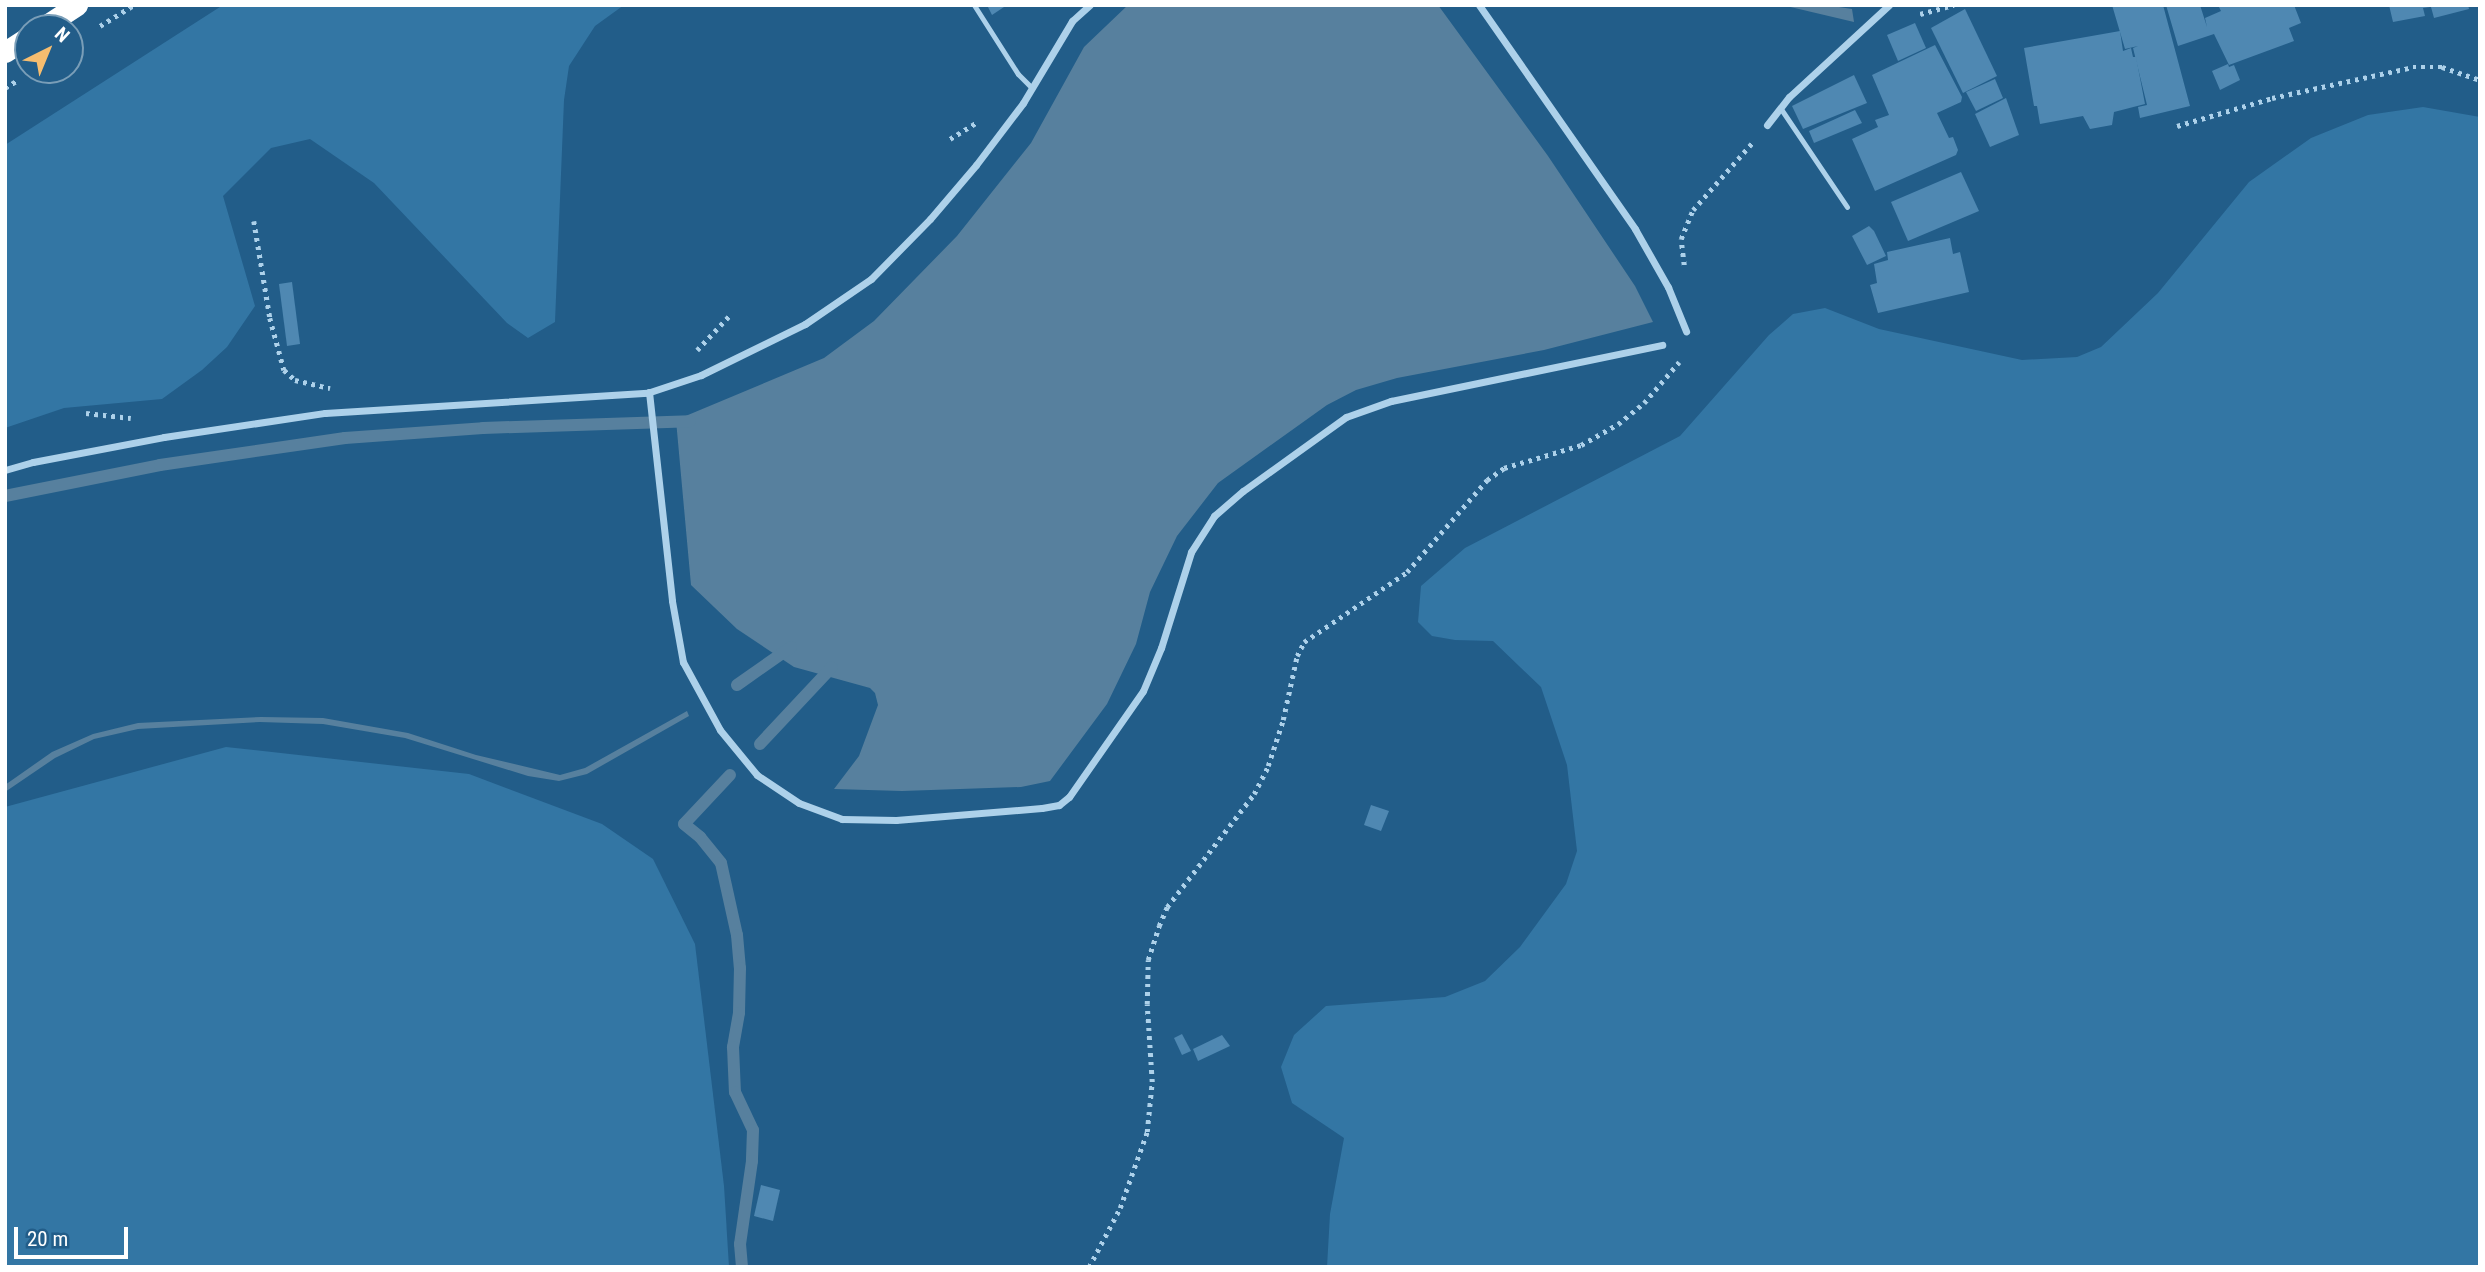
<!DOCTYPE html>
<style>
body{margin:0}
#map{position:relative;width:2485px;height:1272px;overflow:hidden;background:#225d89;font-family:"Roboto Condensed",sans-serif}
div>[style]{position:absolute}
.green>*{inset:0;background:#3376a4}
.water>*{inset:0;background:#57809e}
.stream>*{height:12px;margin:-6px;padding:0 6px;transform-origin:6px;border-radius:6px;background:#57809e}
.building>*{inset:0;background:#4f88b2}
.path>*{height:4.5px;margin-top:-2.25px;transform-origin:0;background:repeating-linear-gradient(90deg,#add1ea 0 3.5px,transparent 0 8.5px)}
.lane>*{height:5px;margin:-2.5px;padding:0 2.5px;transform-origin:2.5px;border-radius:2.5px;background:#add1ea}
.street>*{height:7px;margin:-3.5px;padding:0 3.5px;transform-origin:3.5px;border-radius:3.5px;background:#add1ea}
.highway>*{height:21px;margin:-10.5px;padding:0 10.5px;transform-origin:10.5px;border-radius:10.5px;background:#fff}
span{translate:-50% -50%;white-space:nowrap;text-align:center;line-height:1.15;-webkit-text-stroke:6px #225d89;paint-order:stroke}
.frame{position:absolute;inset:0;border:7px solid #fff;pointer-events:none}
.north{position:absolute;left:14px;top:14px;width:70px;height:70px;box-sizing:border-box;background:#225d89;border:2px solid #7a9eb8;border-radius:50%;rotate:43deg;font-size:19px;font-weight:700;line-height:28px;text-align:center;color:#fff}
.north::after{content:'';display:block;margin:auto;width:24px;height:32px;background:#f6bd6f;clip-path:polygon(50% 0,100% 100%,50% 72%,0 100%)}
.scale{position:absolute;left:14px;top:1227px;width:114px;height:32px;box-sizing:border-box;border:4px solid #fff;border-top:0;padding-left:9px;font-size:21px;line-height:24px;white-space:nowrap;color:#fff;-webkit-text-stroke:5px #225d89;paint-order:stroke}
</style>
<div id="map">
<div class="green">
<i style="clip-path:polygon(223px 5px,624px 5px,595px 26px,569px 66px,564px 100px,555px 322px,528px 338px,507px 323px,374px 183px,310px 139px,271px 148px,223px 196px,255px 306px,227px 347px,202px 370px,162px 399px,64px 408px,5px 428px,5px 145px)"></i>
<i style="clip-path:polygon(2423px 107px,2480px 117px,2480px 1267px,1327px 1267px,1330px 1214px,1344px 1138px,1292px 1103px,1281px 1067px,1294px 1035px,1326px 1006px,1445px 997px,1485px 981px,1520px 947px,1566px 884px,1577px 851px,1567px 765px,1541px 687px,1493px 641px,1455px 640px,1432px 636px,1418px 622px,1421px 586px,1465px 548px,1680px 436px,1769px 335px,1793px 314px,1825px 308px,1879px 329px,2022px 360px,2077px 357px,2101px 347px,2158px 293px,2249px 182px,2311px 138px,2368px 115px)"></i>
<i style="clip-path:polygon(226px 747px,469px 774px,602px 824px,653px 859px,695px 944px,724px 1186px,729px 1267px,5px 1267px,5px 807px)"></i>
</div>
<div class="water">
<i style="clip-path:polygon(1128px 5px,1438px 5px,1548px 156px,1635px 286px,1653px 322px,1544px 350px,1397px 378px,1356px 390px,1327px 405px,1218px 483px,1177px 536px,1150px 592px,1136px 644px,1107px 704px,1050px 781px,1021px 787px,902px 791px,834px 789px,859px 756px,878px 705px,875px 693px,870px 688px,794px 667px,737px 629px,691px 585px,676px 420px,824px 358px,874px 321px,957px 236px,1031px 143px,1084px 47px)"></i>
<i style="clip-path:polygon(1782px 5px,1826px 5px,1852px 9px,1854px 22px)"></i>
<i style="clip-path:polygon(687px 711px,689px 716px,587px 774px,559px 781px,528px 776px,405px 738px,323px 724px,260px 722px,138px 729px,94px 739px,55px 758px,5px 792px,5px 785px,52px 752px,93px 734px,138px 723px,261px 717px,323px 718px,408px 733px,476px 755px,560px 775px,585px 768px)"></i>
</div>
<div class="stream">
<i style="left:5px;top:496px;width:158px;rotate:-11.3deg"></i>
<i style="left:160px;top:465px;width:187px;rotate:-8.3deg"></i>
<i style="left:345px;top:438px;width:138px;rotate:-4.1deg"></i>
<i style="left:483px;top:428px;width:207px;rotate:-1.9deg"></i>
<i style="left:737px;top:685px;width:66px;rotate:-35.1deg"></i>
<i style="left:760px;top:744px;width:105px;rotate:-46.9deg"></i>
<i style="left:730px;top:775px;width:67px;rotate:133.2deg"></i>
<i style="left:684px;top:824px;width:21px;rotate:39deg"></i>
<i style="left:700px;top:837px;width:33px;rotate:51deg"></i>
<i style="left:721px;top:863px;width:74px;rotate:77.5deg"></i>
<i style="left:737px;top:935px;width:33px;rotate:85deg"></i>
<i style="left:740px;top:968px;width:45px;rotate:91.3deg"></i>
<i style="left:739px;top:1013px;width:35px;rotate:100deg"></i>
<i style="left:733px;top:1047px;width:45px;rotate:87.5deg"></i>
<i style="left:735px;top:1092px;width:42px;rotate:64.7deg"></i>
<i style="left:753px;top:1130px;width:31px;rotate:92deg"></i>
<i style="left:752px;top:1161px;width:84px;rotate:98.2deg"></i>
<i style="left:740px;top:1244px;width:23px;rotate:85deg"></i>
</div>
<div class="building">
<i style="clip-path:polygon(987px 5px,1007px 5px,992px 15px)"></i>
<i style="clip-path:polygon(2112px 5px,2163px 5px,2190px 106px,2140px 118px,2138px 107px,2147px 105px,2133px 48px,2138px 46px,2125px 49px)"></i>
<i style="clip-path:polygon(2166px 5px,2200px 5px,2207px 27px,2205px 18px,2221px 11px,2218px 5px,2294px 5px,2301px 23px,2289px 28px,2294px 41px,2229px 65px,2214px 34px,2178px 46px)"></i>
<i style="clip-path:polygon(2389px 5px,2430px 5px,2430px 7px,2423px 8px,2425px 16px,2393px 22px)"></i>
<i style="clip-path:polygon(2468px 5px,2469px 9px,2434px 18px,2431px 7px)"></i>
<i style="clip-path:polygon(1965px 9px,1997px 76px,1963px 93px,1931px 28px)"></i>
<i style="clip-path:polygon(1915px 23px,1926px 48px,1898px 61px,1887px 35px)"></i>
<i style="clip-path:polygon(2120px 31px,2123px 51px,2131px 48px,2133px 57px,2136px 57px,2145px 104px,2114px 112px,2112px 125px,2090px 129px,2083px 116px,2040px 124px,2037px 106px,2034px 106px,2024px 48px)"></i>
<i style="clip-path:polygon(1935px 45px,1962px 97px,1961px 102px,1937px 113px,1949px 138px,1953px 137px,1958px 150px,1956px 155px,1875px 191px,1852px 139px,1878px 127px,1875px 120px,1889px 115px,1872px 75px)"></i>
<i style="clip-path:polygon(2228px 64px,2229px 67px,2234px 65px,2240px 80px,2220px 90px,2212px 71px)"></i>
<i style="clip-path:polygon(1854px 75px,1867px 103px,1803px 129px,1792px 106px)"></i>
<i style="clip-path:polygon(1995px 79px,2003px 98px,1976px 111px,1966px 92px)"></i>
<i style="clip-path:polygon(2006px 98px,2019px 135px,1990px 147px,1975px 114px)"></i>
<i style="clip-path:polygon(1855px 110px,1862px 123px,1814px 143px,1809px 131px)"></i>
<i style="clip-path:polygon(1961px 172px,1979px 211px,1908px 241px,1891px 202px)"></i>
<i style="clip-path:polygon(1869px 226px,1874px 231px,1886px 256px,1867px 265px,1852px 236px)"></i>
<i style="clip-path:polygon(1950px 238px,1953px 254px,1960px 252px,1969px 292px,1878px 313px,1870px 285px,1877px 283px,1874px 264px,1888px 260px,1887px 252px)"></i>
<i style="clip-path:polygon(292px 282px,300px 344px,287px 346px,279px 284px)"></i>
<i style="clip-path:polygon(1371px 805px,1389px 811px,1381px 831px,1364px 825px)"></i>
<i style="clip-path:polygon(1182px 1034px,1191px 1051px,1182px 1055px,1174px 1038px)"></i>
<i style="clip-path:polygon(1222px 1035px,1230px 1046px,1198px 1061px,1193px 1049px)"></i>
<i style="clip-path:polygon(761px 1185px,780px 1190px,773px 1221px,754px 1216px)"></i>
</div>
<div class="path">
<i style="left:1920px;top:14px;width:35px;rotate:-15deg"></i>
<i style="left:100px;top:26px;width:39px;rotate:-32deg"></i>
<i style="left:5px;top:88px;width:13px;rotate:-32deg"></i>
<i style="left:2177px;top:126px;width:99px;rotate:-16.4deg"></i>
<i style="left:2272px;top:98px;width:144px;rotate:-12.4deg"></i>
<i style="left:2413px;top:67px;width:29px"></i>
<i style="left:2442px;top:67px;width:40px;rotate:18.9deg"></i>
<i style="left:950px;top:139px;width:31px;rotate:-32deg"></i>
<i style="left:254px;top:221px;width:98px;rotate:80.6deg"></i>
<i style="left:270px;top:318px;width:54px;rotate:74.9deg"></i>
<i style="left:284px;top:370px;width:15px;rotate:42deg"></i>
<i style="left:295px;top:380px;width:36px;rotate:13deg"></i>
<i style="left:1684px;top:265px;width:26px;rotate:-97deg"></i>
<i style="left:1681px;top:239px;width:31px;rotate:-68deg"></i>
<i style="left:1693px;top:210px;width:91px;rotate:-48.6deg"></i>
<i style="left:697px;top:350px;width:48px;rotate:-46.7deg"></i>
<i style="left:86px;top:413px;width:45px;rotate:6.3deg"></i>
<i style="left:1089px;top:1267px;width:67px;rotate:-62.3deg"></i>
<i style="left:1120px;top:1208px;width:81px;rotate:-70.4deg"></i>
<i style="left:1147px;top:1132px;width:50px;rotate:-84.3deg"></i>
<i style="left:1152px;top:1082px;width:78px;rotate:-93.7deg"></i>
<i style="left:1147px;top:1004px;width:44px;rotate:-88.7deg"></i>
<i style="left:1148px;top:960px;width:36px;rotate:-72deg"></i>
<i style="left:1159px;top:926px;width:21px;rotate:-67deg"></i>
<i style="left:1167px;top:907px;width:143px;rotate:-52.4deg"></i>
<i style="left:1254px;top:794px;width:31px;rotate:-63deg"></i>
<i style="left:1268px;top:766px;width:48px;rotate:-71.9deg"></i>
<i style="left:1283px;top:720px;width:66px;rotate:-77.7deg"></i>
<i style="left:1297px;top:656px;width:16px;rotate:-63deg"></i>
<i style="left:1304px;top:642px;width:125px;rotate:-34.2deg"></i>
<i style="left:1407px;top:572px;width:122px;rotate:-49deg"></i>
<i style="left:1487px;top:480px;width:21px;rotate:-35deg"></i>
<i style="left:1504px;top:468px;width:80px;rotate:-16.6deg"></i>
<i style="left:1581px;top:445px;width:43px;rotate:-29.6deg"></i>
<i style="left:1618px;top:424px;width:33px;rotate:-39deg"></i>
<i style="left:1644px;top:403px;width:54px;rotate:-49.5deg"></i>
</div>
<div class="lane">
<i style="left:974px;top:5px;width:82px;rotate:57.5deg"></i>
<i style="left:1018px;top:74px;width:20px;rotate:45deg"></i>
<i style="left:1781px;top:109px;width:118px;rotate:56deg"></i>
</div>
<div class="street">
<i style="left:1479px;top:5px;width:273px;rotate:55.1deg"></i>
<i style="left:1635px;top:229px;width:67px;rotate:60.4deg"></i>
<i style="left:1668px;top:287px;width:48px;rotate:67.8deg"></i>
<i style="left:1767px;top:125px;width:36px;rotate:-52deg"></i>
<i style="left:1789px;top:97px;width:136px;rotate:-42.6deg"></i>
<i style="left:649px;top:392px;width:210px;rotate:83.7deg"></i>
<i style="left:672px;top:601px;width:62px;rotate:79.8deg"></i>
<i style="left:683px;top:662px;width:77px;rotate:61.4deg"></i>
<i style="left:720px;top:730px;width:58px;rotate:50.6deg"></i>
<i style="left:757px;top:775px;width:50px;rotate:33.7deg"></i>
<i style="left:799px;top:803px;width:46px;rotate:20.4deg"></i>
<i style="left:842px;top:819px;width:54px;rotate:1.1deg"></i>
<i style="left:896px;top:820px;width:146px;rotate:-4.7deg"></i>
<i style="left:1042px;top:808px;width:17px;rotate:-10deg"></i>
<i style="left:1059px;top:805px;width:13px;rotate:-39deg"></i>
<i style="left:1069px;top:797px;width:129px;rotate:-55.1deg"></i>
<i style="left:1143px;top:691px;width:47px;rotate:-67.3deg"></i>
<i style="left:1161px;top:648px;width:101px;rotate:-72.6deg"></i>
<i style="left:1191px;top:552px;width:43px;rotate:-57.4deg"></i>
<i style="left:1214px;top:516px;width:38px;rotate:-41deg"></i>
<i style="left:1243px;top:491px;width:127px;rotate:-35.7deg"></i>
<i style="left:1346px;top:417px;width:48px;rotate:-19.6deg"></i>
<i style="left:1391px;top:401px;width:277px;rotate:-11.7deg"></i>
<i style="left:5px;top:470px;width:29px;rotate:-16deg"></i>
<i style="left:33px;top:462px;width:133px;rotate:-10.8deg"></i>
<i style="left:164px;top:437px;width:163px;rotate:-8.5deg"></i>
<i style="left:325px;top:413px;width:323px;rotate:-3.6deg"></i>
<i style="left:647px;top:393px;width:57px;rotate:-18.4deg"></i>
<i style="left:701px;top:375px;width:116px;rotate:-26.1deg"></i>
<i style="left:805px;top:324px;width:80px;rotate:-34.3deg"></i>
<i style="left:871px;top:279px;width:84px;rotate:-45.5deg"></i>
<i style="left:930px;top:219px;width:71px;rotate:-49.6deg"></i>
<i style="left:976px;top:165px;width:78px;rotate:-52.8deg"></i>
<i style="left:1023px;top:103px;width:96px;rotate:-59.1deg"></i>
<i style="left:1072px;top:21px;width:24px;rotate:-42deg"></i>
</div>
<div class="highway">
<i style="left:42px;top:28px;width:42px;rotate:-33.3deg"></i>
<i style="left:5px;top:52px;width:27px;rotate:-33deg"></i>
</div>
<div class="frame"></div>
<div class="north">N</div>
<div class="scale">20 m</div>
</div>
